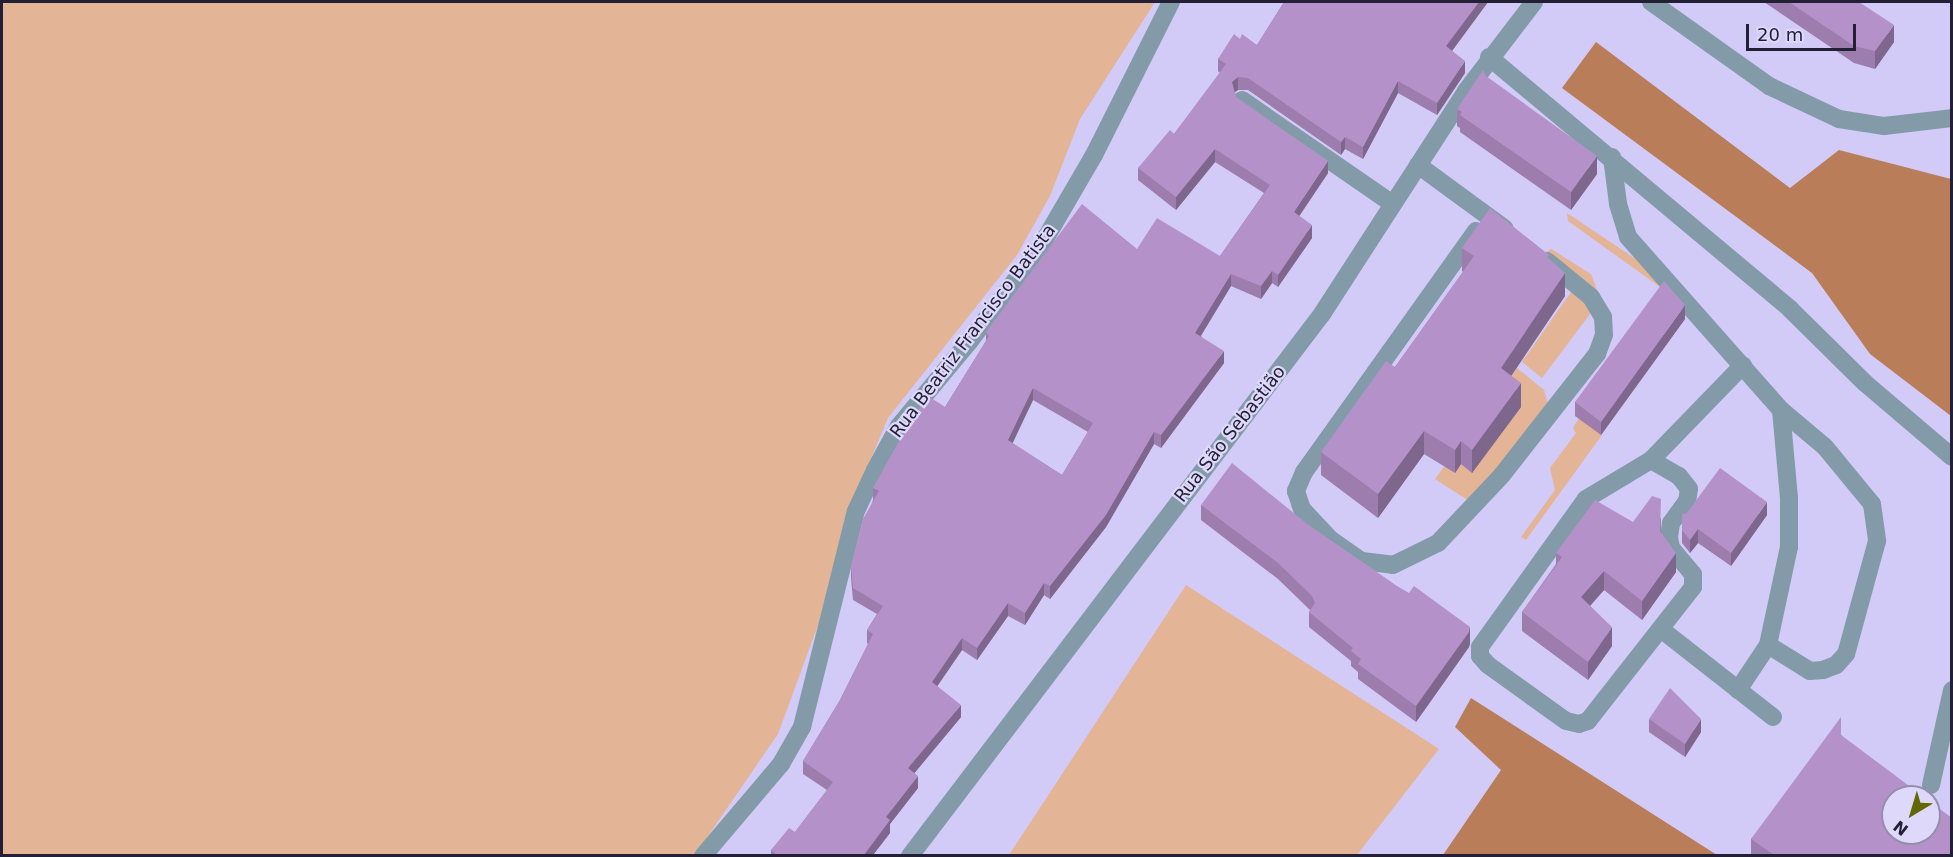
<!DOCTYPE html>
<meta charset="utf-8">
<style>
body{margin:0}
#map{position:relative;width:1953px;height:857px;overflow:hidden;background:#d2caf7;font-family:"DejaVu Sans",sans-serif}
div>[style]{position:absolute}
.green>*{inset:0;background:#e4b497}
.forest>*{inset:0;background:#b97e59}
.lane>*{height:18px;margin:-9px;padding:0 9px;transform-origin:9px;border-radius:9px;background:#839ba9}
.street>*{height:18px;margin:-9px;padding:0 9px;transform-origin:9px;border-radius:9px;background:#839ba9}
.wall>*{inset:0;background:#9c7dae}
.shaded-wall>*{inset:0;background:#7f668d}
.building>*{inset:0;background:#b591ca}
span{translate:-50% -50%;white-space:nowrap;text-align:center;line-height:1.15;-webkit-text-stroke:4.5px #ded9fb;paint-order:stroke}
.street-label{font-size:18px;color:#231f34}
.frame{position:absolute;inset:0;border:3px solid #231f34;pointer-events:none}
.north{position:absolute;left:1881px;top:785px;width:60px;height:60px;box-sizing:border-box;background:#ded9fb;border:2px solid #938fab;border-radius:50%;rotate:218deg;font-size:16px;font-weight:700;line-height:24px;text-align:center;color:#231f34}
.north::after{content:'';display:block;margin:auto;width:21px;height:27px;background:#636806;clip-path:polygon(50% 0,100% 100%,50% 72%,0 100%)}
.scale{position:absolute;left:1746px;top:24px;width:110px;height:27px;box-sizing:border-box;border:3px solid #231f34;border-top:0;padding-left:8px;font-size:18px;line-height:21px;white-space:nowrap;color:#231f34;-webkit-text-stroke:4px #ded9fb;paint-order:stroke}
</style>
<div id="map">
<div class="green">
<i style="clip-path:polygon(2px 2px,1155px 2px,1080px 119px,1050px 196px,1017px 255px,888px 418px,857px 492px,825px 606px,778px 734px,695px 855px,2px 856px)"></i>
<i style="clip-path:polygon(1567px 213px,1673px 284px,1667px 292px,1568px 221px)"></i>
<i style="clip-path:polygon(1551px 249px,1591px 274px,1598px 293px,1593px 310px,1542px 378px,1522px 362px,1578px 282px,1543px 254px)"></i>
<i style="clip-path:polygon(1517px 368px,1544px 390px,1549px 408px,1475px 500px,1466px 499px,1435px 479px)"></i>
<i style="clip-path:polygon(1579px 418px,1602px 435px,1526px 540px,1521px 537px,1555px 490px,1550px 468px,1576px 433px,1573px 428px)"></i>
<i style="clip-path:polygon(1186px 585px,1439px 749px,1357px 855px,1009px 855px)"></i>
</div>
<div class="forest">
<i style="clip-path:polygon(1596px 42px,1790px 188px,1839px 150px,1951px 179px,1951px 416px,1870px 354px,1812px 273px,1562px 88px)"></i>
<i style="clip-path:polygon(1471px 698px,1717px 855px,1443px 855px,1501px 770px,1455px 727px)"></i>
</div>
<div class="lane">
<i style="left:1651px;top:2px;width:145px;rotate:35.4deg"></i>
<i style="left:1769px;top:86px;width:77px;rotate:25.2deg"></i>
<i style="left:1839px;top:119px;width:46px;rotate:8.8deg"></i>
<i style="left:1884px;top:126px;width:68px;rotate:-6.7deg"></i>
<i style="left:1489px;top:57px;width:393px;rotate:39.9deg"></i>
<i style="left:1790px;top:309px;width:105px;rotate:44.6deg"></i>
<i style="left:1865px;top:383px;width:114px;rotate:40.4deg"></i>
<i style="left:1612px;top:157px;width:47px;rotate:82.7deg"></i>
<i style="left:1618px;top:204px;width:34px;rotate:73deg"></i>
<i style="left:1628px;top:237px;width:231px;rotate:48.5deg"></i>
<i style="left:1781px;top:410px;width:57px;rotate:40.1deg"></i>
<i style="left:1825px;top:447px;width:74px;rotate:50.5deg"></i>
<i style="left:1872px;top:504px;width:37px;rotate:82deg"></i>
<i style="left:1877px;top:541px;width:117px;rotate:105.3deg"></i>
<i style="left:1846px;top:654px;width:15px;rotate:132deg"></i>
<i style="left:1836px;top:665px;width:14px;rotate:159deg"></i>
<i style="left:1823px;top:670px;width:13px;rotate:176deg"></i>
<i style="left:1810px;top:671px;width:49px;rotate:-148.2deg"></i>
<i style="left:1768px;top:645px;width:100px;rotate:-77.9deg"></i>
<i style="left:1789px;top:547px;width:49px;rotate:-90deg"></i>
<i style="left:1789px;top:498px;width:88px;rotate:-95.2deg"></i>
<i style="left:1418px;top:165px;width:107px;rotate:36.2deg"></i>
<i style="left:1476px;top:231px;width:296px;rotate:125.5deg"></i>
<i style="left:1304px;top:472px;width:21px;rotate:113deg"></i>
<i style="left:1296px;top:491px;width:19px;rotate:72deg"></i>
<i style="left:1302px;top:509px;width:41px;rotate:47deg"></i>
<i style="left:1330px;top:539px;width:39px;rotate:35deg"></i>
<i style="left:1362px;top:561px;width:31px;rotate:7deg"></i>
<i style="left:1393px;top:565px;width:50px;rotate:-26.1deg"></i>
<i style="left:1438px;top:543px;width:93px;rotate:-46.7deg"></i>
<i style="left:1502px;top:475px;width:154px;rotate:-51.9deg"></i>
<i style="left:1597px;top:354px;width:20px;rotate:-70deg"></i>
<i style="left:1604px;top:335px;width:18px;rotate:-93deg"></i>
<i style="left:1603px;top:317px;width:23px;rotate:-121deg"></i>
<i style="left:1591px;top:297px;width:57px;rotate:-140.7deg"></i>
<i style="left:1651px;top:460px;width:32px;rotate:30deg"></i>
<i style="left:1679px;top:476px;width:16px;rotate:52deg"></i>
<i style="left:1689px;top:489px;width:12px;rotate:99deg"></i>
<i style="left:1687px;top:501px;width:27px;rotate:126deg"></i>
<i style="left:1671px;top:523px;width:14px;rotate:98deg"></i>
<i style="left:1669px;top:537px;width:11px;rotate:80deg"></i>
<i style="left:1671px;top:548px;width:34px;rotate:50deg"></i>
<i style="left:1693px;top:574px;width:13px;rotate:90deg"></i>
<i style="left:1693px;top:587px;width:170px;rotate:128.1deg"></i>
<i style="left:1588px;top:721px;width:9px;rotate:162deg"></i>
<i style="left:1579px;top:724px;width:13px;rotate:-167deg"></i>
<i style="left:1566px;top:721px;width:96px;rotate:-144.3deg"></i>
<i style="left:1488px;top:665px;width:12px;rotate:-132deg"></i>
<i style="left:1480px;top:656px;width:9px;rotate:-90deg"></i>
<i style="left:1480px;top:647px;width:182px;rotate:-54.4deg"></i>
<i style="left:1586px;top:499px;width:76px;rotate:-31deg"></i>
<i style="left:1651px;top:460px;width:132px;rotate:-45.9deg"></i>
<i style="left:1662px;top:630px;width:141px;rotate:38.1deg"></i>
<i style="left:1738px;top:690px;width:54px;rotate:-56.3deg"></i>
<i style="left:1931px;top:785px;width:97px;rotate:-77.5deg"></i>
</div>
<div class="street">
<i style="left:1242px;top:100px;width:183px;rotate:34.6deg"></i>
<i style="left:703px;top:856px;width:121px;rotate:-49.7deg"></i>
<i style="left:781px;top:764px;width:43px;rotate:-60.4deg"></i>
<i style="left:802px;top:727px;width:223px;rotate:-76deg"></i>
<i style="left:856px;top:511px;width:45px;rotate:-65.1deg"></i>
<i style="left:875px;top:470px;width:50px;rotate:-61.4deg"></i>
<i style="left:899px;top:426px;width:109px;rotate:-50.2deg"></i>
<i style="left:969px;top:342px;width:120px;rotate:-53.1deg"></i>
<i style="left:1041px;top:246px;width:105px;rotate:-59.8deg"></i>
<i style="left:1094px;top:155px;width:171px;rotate:-63.3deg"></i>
<i style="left:910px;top:856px;width:681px;rotate:-52.76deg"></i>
<i style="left:1322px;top:314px;width:265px;rotate:-57.1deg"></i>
<i style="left:1466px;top:91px;width:112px;rotate:-52.6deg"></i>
</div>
<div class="wall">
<i style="clip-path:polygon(evenodd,1284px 2px,1488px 2px,1452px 51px,1465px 73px,1437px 115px,1398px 93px,1363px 159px,1345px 149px,1341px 155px,1248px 90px,1238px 90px,1235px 92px,1236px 97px,1328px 173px,1299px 216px,1312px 238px,1278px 287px,1272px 283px,1261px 299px,1231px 286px,1201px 336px,1224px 363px,1161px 448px,1154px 444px,1106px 527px,1050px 599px,1044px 595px,1025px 625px,1008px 616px,977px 660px,962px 650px,937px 686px,961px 717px,914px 773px,918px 788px,890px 824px,890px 833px,873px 855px,771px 855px,771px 850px,795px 832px,827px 790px,803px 774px,803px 761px,840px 700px,868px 644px,867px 643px,867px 630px,877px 614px,853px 600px,851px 578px,851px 566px,873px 500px,873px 488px,945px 407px,986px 341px,986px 332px,1137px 249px,1220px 256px,1264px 193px,1215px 162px,1176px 210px,1138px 180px,1138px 168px,1174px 134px,1220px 73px,1218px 71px,1218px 59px,1240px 39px,1257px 45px,1284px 2px,1033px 400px,1088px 432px,1062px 475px,1012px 443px,1033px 400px)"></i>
<i style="clip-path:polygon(1764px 2px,1859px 2px,1894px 42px,1875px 69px,1854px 63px)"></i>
<i style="clip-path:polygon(1457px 109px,1597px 174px,1571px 210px,1460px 132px,1460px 128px,1457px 126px)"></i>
<i style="clip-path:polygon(1462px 248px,1549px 259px,1565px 296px,1511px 376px,1521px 407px,1472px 473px,1461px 464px,1455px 473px,1424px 454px,1378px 518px,1321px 475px,1321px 452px,1395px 367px,1463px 272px,1462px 271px)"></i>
<i style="clip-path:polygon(1685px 319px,1601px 435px,1575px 416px,1575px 402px)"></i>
<i style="clip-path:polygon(1201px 505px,1306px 523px,1470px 643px,1469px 647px,1416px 722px,1358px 679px,1358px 672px,1351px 666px,1351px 661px,1309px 627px,1309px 612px,1310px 610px,1278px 579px,1201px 520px)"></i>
<i style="clip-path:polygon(1682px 514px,1767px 515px,1731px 566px,1698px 543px,1690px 553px,1682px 543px)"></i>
<i style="clip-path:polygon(1661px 518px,1661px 532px,1676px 572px,1642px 620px,1604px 590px,1590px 606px,1612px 646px,1588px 680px,1522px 631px,1522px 612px,1556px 564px,1556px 553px,1633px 522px)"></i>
<i style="clip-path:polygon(1649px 719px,1701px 732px,1685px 757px,1649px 732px)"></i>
<i style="clip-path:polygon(1841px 735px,1952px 855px,1751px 855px,1751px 839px)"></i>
</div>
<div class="shaded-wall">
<i style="clip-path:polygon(1479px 2px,1488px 2px,1446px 59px,1446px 46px)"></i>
<i style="clip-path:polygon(1894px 25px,1894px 42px,1875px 69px,1875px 51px)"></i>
<i style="clip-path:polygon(1465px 61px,1465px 73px,1437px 115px,1437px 103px)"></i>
<i style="clip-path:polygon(1238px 77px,1238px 90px,1232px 94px,1232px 82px)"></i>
<i style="clip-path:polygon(1398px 81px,1398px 93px,1363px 159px,1363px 147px)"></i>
<i style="clip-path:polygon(1345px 137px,1345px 149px,1341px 155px,1341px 142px)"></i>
<i style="clip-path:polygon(1215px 149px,1215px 162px,1176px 210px,1176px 197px)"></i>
<i style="clip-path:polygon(1597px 156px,1597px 174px,1571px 210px,1571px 192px)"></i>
<i style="clip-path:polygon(1328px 161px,1328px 173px,1294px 224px,1294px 212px)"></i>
<i style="clip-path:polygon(1312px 225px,1312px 238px,1278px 287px,1278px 275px)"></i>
<i style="clip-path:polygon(1272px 271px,1272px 283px,1261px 299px,1261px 286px)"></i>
<i style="clip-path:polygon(1565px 273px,1565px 296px,1501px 391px,1501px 368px)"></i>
<i style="clip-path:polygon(1231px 274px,1231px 286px,1195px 345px,1195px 333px)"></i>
<i style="clip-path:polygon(1685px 305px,1685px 319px,1601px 435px,1601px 422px)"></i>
<i style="clip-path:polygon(1224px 351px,1224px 363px,1161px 448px,1161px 435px)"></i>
<i style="clip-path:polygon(1521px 383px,1521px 407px,1472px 473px,1472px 450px)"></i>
<i style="clip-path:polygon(1033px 388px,1033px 400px,1008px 453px,1008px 440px)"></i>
<i style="clip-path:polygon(1424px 431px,1424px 454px,1378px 518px,1378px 494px)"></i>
<i style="clip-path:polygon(1154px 432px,1154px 444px,1106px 527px,1050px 599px,1050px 586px)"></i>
<i style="clip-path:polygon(1461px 441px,1461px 464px,1455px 473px,1455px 450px)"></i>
<i style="clip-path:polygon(1767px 502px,1767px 515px,1731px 566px,1731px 553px)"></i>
<i style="clip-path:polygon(1698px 529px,1698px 543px,1690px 553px,1690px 540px)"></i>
<i style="clip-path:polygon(1676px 553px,1676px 572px,1642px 620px,1642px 601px)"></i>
<i style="clip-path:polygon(1604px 571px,1604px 590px,1581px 616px,1581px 597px)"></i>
<i style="clip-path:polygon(1044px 583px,1044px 595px,1025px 625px,1025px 613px)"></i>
<i style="clip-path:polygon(1008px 603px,1008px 616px,977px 660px,977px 648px)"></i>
<i style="clip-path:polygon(1470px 627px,1470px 643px,1469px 647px,1416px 722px,1416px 706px)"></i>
<i style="clip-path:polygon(1612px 627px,1612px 646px,1588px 680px,1588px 662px)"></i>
<i style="clip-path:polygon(962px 638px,962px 650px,932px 694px,932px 682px)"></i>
<i style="clip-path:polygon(961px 705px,961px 717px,908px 781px,908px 768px)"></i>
<i style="clip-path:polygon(1701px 719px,1701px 732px,1685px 757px,1685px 744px)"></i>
<i style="clip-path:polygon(918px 776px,918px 788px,890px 824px,890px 833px,873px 855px,864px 855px,886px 817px)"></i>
</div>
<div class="building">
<i style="clip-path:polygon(evenodd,1284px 2px,1479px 2px,1446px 46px,1465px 61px,1437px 103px,1398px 81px,1363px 147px,1345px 137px,1341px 142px,1248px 78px,1238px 77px,1232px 82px,1236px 97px,1328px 161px,1294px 212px,1312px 225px,1278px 275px,1272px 271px,1261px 286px,1231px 274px,1195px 333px,1224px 351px,1161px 435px,1154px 432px,1106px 515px,1050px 586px,1044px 583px,1025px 613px,1008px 603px,977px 648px,962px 638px,932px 682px,961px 705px,908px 768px,918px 776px,886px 817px,890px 820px,864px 855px,777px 855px,771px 850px,789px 828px,795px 832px,833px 782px,803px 761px,840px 700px,873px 634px,867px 630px,883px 606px,853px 588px,851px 566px,863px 519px,879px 491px,873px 488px,909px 423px,928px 396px,945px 407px,989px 336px,986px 332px,1082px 204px,1137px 249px,1157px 218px,1220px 256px,1270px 185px,1215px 149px,1176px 197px,1138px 168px,1170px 130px,1174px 134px,1226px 64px,1218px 59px,1234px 34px,1240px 39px,1242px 34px,1257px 45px,1284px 2px,1033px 388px,1093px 423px,1062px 475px,1008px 440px,1033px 388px)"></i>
<i style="clip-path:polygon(1789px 2px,1859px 2px,1894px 25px,1875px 51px,1854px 46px)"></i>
<i style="clip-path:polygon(1483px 70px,1486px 76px,1597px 156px,1571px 192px,1460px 115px,1462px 112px,1457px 109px)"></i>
<i style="clip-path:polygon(1490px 208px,1549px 255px,1547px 257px,1565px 273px,1501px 368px,1521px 383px,1472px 450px,1461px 441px,1455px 450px,1424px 431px,1378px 494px,1321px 452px,1386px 361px,1395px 367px,1474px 256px,1462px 248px)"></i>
<i style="clip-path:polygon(1664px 281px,1685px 305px,1601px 422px,1575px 402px)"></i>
<i style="clip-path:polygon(1232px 463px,1306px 523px,1397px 586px,1409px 593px,1414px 586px,1470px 627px,1469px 632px,1416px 706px,1358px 664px,1361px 659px,1351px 651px,1353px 648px,1309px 612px,1315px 603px,1312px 596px,1278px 563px,1201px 505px)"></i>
<i style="clip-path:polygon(1720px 468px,1767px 502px,1731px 553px,1698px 529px,1690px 540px,1682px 530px,1682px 514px,1686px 514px)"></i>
<i style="clip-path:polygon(1652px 496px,1661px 499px,1660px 531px,1676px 553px,1642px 601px,1604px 571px,1581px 597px,1612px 627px,1588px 662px,1522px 612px,1562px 557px,1556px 553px,1595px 500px,1633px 522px)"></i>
<i style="clip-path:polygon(1670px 688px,1701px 719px,1685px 744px,1649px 719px)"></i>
<i style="clip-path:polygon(1841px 717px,1841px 735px,1924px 797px,1893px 797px,1893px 833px,1929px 833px,1929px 801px,1952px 818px,1952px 855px,1774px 855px,1751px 839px)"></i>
</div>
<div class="street-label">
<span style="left:973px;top:331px;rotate:-53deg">Rua Beatriz Francisco Batista</span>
<span style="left:1230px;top:434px;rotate:-52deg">Rua São Sebastião</span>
</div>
<div class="frame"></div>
<div class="north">N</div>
<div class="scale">20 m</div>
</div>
